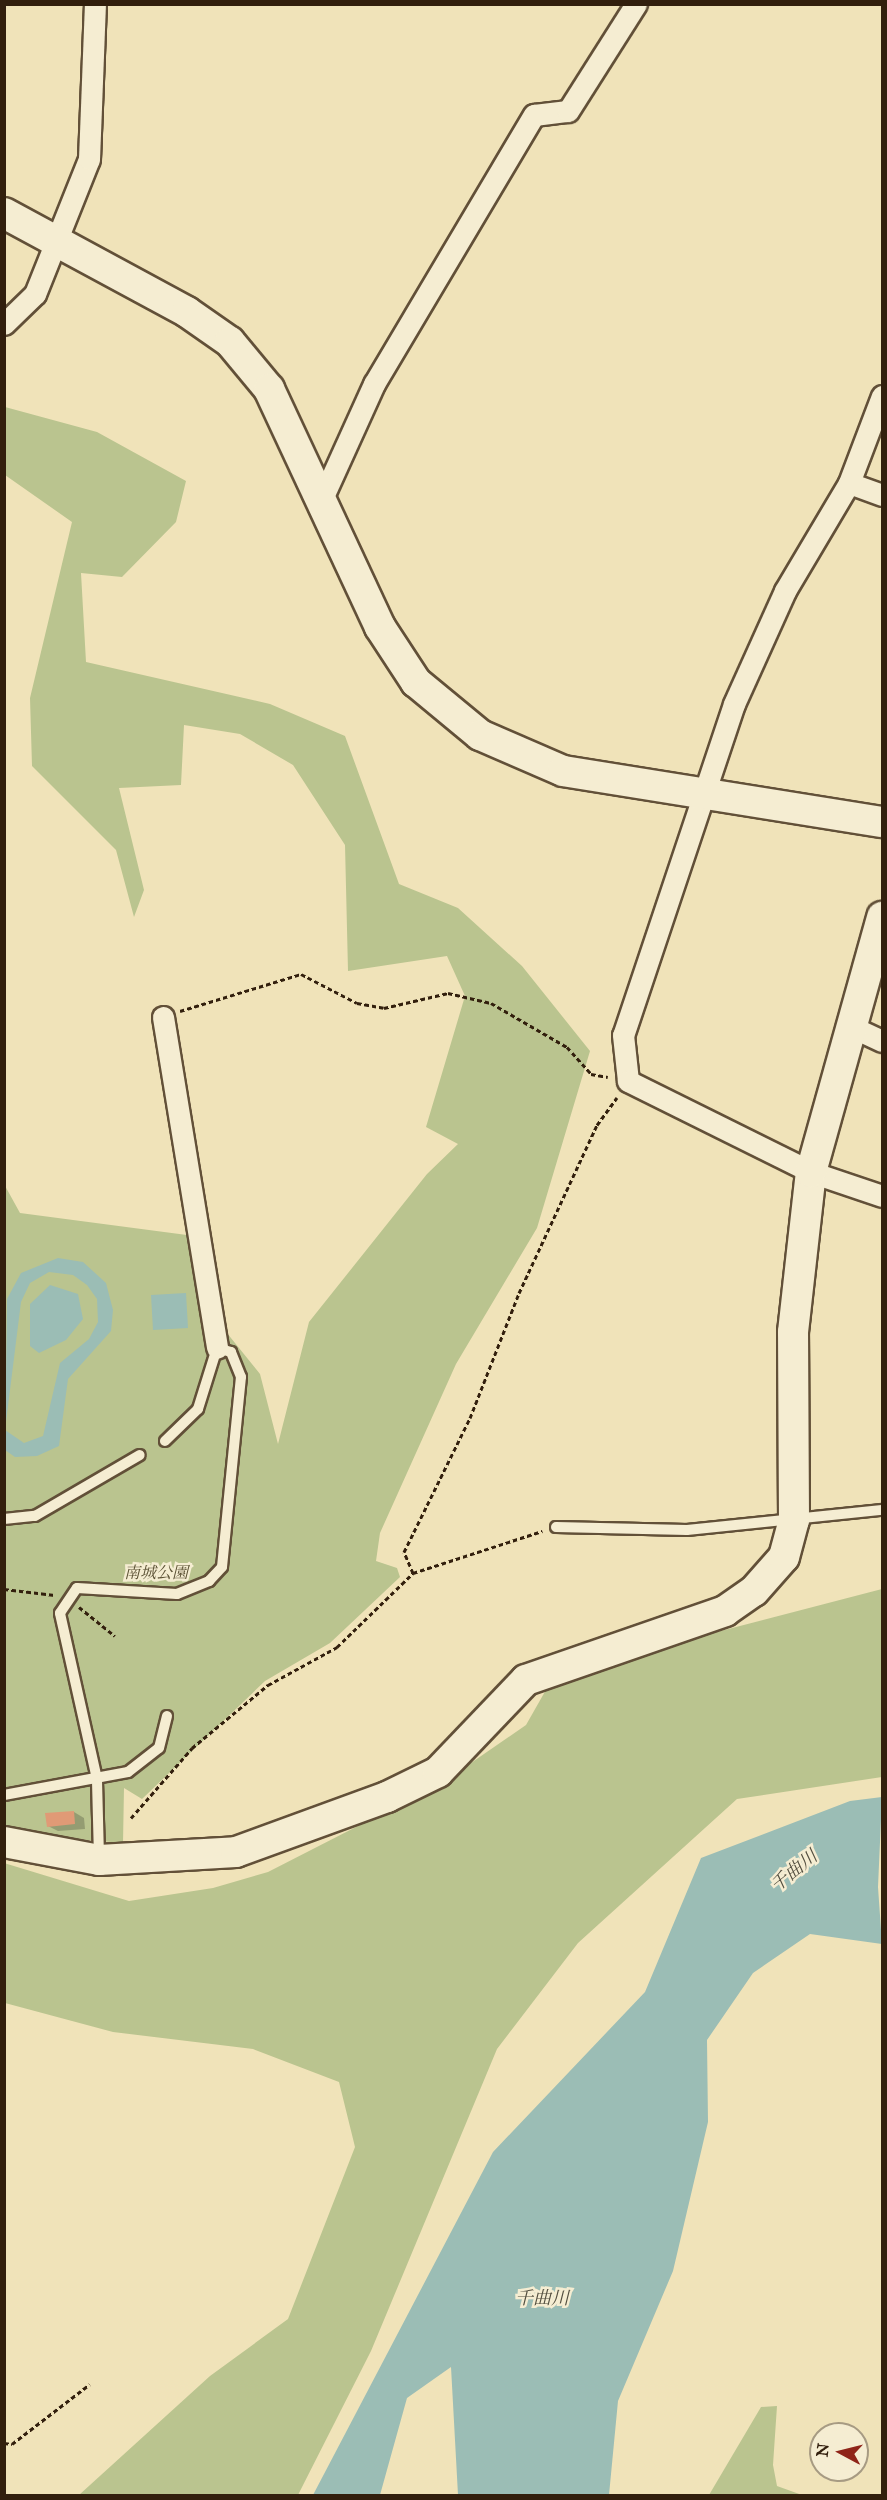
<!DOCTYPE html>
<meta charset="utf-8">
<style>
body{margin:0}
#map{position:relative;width:887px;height:2500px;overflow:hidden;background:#f0e3b9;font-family:"IM FELL Great Primer","Noto Serif JP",serif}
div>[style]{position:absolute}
.green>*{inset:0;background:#bac48f}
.water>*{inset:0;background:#9bbdb5}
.shadow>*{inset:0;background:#0003}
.building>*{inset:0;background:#e09a76}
.path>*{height:3px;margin-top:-1.5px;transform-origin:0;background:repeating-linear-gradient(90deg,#321f0d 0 4.5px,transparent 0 7.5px)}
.roads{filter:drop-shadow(2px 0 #625038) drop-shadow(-2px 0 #625038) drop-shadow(0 2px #625038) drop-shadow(0 -2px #625038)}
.lane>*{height:10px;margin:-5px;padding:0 5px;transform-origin:5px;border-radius:5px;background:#f5edd2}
.street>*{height:21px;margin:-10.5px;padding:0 10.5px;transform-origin:10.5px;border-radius:10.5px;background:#f5edd2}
.secondary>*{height:30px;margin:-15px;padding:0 15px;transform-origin:15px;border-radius:15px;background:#f5edd2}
span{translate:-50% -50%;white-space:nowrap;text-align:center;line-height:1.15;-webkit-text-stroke:5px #f5edd2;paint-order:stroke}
.park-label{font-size:16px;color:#5b5134;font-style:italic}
.water-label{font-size:18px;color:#524e3f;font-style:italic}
.frame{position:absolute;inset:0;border:6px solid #321f0d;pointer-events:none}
.north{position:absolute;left:809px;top:2422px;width:60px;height:60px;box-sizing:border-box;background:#f5edd2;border:2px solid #a79b83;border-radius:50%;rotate:277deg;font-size:16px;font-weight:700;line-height:24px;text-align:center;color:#321f0d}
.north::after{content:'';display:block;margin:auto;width:21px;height:27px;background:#8f2418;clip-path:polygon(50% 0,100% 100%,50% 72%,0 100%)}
</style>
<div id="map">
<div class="green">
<i style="clip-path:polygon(5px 407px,97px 432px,186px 481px,176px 522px,122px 577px,81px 573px,86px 662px,270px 704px,345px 736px,399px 884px,458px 908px,522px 966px,590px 1051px,537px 1228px,456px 1364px,380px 1533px,376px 1561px,397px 1568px,400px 1577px,330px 1643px,265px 1681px,142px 1799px,124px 1788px,123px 1843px,5px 1833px,4px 1184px,20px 1213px,202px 1237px,214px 1317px,260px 1374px,278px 1444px,309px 1322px,427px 1174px,458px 1144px,426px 1127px,465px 996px,447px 956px,348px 971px,345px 845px,293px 765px,240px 734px,184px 725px,181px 785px,119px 788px,144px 890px,134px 917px,116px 850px,32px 766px,30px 698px,72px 522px,5px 475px)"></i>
<i style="clip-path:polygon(882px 1589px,882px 1777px,737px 1799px,578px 1943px,497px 2049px,371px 2351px,298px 2495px,79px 2495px,210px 2376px,288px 2319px,355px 2147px,339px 2082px,253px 2049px,113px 2032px,5px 2003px,4px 1863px,129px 1901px,213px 1888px,268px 1872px,442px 1783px,526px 1725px,555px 1674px)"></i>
<i style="clip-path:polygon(777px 2406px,773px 2465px,777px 2486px,802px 2495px,709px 2495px,761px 2407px)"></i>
</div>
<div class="water">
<i style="clip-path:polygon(evenodd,58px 1258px,83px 1262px,106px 1283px,113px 1310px,111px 1331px,68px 1379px,59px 1446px,37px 1456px,15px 1457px,5px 1450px,7px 1299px,21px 1273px,58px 1258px,49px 1272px,73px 1275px,87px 1285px,97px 1299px,98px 1322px,89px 1339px,60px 1363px,43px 1436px,24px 1443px,5px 1430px,21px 1302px,30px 1283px,49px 1272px)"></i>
<i style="clip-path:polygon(50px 1285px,78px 1294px,83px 1319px,66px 1340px,39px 1353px,30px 1346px,30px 1304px)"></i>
<i style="clip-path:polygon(186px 1293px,188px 1328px,153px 1330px,151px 1295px)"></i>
<i style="clip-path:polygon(882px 1797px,878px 1887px,882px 1944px,810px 1934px,753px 1973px,707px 2040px,708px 2122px,673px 2271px,618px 2401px,609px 2495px,458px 2495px,451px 2367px,407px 2398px,380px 2495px,313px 2495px,493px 2152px,645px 1992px,701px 1858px,850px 1801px)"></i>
</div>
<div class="shadow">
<i style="clip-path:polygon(74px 1812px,84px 1818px,85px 1829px,58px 1831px,48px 1826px)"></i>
</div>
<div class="building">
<i style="clip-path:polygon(74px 1811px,75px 1824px,47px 1827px,45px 1813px)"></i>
</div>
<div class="path">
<i style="left:180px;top:1011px;width:127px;rotate:-17deg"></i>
<i style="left:301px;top:974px;width:63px;rotate:27.4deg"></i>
<i style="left:357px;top:1003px;width:27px;rotate:10deg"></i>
<i style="left:384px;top:1008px;width:66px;rotate:-13.2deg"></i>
<i style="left:448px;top:993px;width:44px;rotate:13.1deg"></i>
<i style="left:491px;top:1003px;width:88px;rotate:30.1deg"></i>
<i style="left:567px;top:1047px;width:36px;rotate:48deg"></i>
<i style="left:591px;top:1074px;width:17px;rotate:10deg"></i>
<i style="left:413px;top:1573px;width:23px;rotate:-113deg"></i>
<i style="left:404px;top:1552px;width:149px;rotate:-63.8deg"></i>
<i style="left:470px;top:1418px;width:134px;rotate:-68.6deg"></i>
<i style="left:519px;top:1293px;width:185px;rotate:-65.1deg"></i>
<i style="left:597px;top:1125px;width:34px;rotate:-54deg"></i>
<i style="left:4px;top:1589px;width:51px;rotate:6.7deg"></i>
<i style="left:79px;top:1607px;width:46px;rotate:38.9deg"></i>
<i style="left:131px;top:1818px;width:93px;rotate:-48.9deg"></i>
<i style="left:192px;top:1748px;width:99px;rotate:-39.7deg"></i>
<i style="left:268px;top:1685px;width:79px;rotate:-28.8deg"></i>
<i style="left:337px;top:1647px;width:106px;rotate:-44.2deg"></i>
<i style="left:413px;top:1573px;width:136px;rotate:-18deg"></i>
<i style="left:4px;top:2443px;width:8px;rotate:7deg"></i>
<i style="left:12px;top:2444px;width:98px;rotate:-37.6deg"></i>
</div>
<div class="roads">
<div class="lane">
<i style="left:4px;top:1519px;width:31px;rotate:-6deg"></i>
<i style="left:35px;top:1516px;width:121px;rotate:-30.2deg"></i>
<i style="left:556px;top:1527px;width:131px;rotate:1.3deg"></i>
<i style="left:687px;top:1530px;width:196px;rotate:-5.9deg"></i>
<i style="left:4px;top:1795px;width:126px;rotate:-10.5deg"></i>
<i style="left:128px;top:1772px;width:39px;rotate:-38deg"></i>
<i style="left:159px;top:1748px;width:33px;rotate:-76deg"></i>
<i style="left:99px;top:1857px;width:78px;rotate:-91.5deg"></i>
<i style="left:97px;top:1779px;width:170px;rotate:-102.6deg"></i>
<i style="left:60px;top:1613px;width:30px;rotate:-56deg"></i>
<i style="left:77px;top:1588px;width:100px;rotate:3.4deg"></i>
<i style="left:177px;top:1594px;width:35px;rotate:-22deg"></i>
<i style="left:209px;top:1581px;width:19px;rotate:-47deg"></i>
<i style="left:222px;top:1567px;width:191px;rotate:-84.3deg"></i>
<i style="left:241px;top:1377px;width:27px;rotate:-112deg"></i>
<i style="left:231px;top:1352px;width:15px;rotate:-164deg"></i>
<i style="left:217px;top:1348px;width:64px;rotate:107.3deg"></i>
<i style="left:198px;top:1409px;width:46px;rotate:135.9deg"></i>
</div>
<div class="street">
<i style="left:4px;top:324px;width:43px;rotate:-44.1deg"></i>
<i style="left:35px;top:294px;width:145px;rotate:-68.2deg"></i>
<i style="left:89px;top:159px;width:155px;rotate:-87.8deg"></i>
<i style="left:882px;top:396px;width:93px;rotate:110.8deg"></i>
<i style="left:849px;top:483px;width:126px;rotate:120.7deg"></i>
<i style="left:785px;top:591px;width:124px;rotate:114.3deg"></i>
<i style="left:734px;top:704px;width:349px;rotate:108.5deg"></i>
<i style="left:623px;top:1035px;width:46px;rotate:83.8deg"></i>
<i style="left:628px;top:1081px;width:204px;rotate:26.4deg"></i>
<i style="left:811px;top:1172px;width:75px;rotate:18.7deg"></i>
<i style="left:849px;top:483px;width:35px;rotate:20deg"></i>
<i style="left:320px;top:503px;width:131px;rotate:-65.6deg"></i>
<i style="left:374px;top:384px;width:313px;rotate:-59.3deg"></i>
<i style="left:534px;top:115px;width:34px;rotate:-7deg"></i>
<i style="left:568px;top:111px;width:127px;rotate:-57.6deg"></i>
<i style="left:163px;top:1017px;width:335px;rotate:80.7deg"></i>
<i style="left:854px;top:1028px;width:31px;rotate:25deg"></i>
</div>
<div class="secondary">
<i style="left:4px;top:213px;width:208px;rotate:28.4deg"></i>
<i style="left:187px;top:312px;width:52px;rotate:34.9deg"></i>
<i style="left:230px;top:342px;width:61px;rotate:50.3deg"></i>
<i style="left:269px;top:389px;width:263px;rotate:65deg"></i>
<i style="left:380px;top:627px;width:66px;rotate:56.8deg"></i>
<i style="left:416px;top:682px;width:83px;rotate:39.6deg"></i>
<i style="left:480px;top:735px;width:90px;rotate:23.4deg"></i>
<i style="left:563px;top:771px;width:323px;rotate:9.1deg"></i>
<i style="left:4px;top:1842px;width:97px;rotate:10.7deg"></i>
<i style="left:99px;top:1860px;width:137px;rotate:-3.3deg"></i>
<i style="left:236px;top:1852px;width:161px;rotate:-20deg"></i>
<i style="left:387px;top:1797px;width:57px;rotate:-26.1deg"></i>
<i style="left:438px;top:1772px;width:127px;rotate:-46.3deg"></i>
<i style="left:526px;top:1680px;width:211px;rotate:-19.1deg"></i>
<i style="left:725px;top:1611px;width:35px;rotate:-35deg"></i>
<i style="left:754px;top:1591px;width:45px;rotate:-48.6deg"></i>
<i style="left:784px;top:1557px;width:38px;rotate:-75deg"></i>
<i style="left:794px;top:1520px;width:188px;rotate:-90.3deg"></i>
<i style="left:793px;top:1332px;width:161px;rotate:-83.6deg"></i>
<i style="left:811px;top:1172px;width:265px;rotate:-74.4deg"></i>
</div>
</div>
<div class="park-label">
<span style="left:156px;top:1573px">南城公園</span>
</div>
<div class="water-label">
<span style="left:794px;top:1871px;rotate:-39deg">千曲川</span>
<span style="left:542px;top:2298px">千曲川</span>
</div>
<div class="frame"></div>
<div class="north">N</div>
</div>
